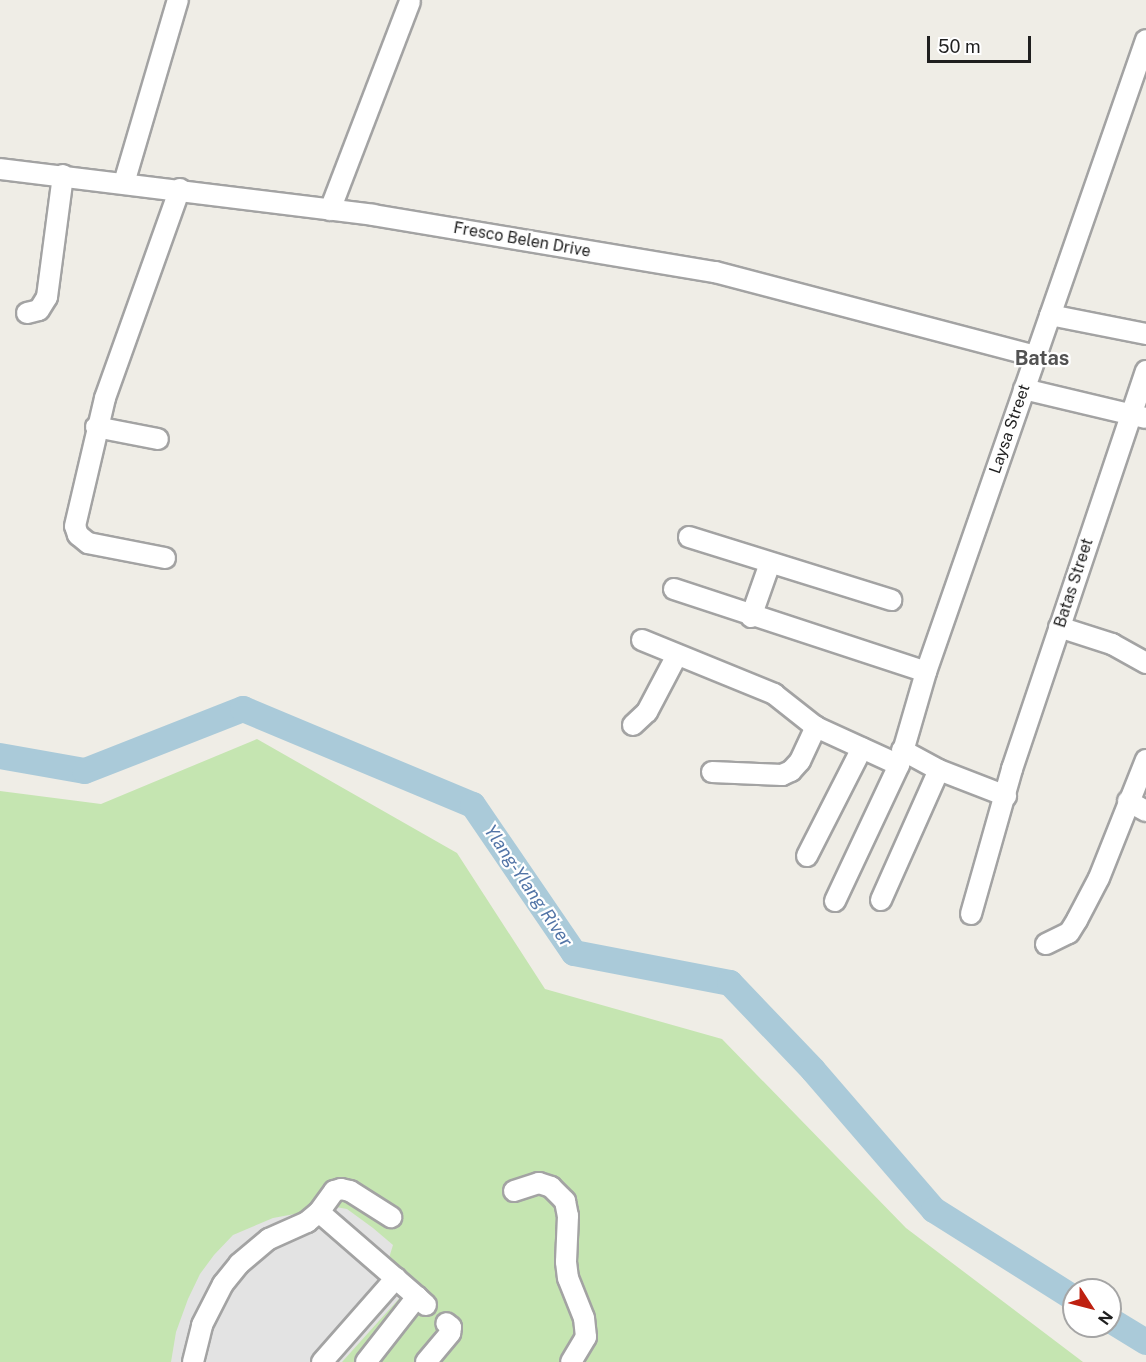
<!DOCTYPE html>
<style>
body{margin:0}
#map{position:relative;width:1146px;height:1362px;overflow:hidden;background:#efede6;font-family:"Public Sans",sans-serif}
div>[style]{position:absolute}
.grass>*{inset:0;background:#c5e5b1}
.parking>*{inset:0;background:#e3e3e3}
.river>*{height:26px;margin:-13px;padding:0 13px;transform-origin:13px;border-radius:13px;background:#aacad9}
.roads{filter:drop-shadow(2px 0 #a3a3a3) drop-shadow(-2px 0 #a3a3a3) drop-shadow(0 2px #a3a3a3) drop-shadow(0 -2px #a3a3a3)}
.minor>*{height:20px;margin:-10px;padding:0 10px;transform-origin:10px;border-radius:10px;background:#fff}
span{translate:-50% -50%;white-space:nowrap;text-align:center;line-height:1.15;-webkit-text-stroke:4.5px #fff;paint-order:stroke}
.street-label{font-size:16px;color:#1f1f1f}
.water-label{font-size:18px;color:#5375a7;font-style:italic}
.quarter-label{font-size:20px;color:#525252;font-weight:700}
.north{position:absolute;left:1062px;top:1278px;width:60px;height:60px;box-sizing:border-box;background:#fff;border:2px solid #a5a5a5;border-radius:50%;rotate:126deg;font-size:16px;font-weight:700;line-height:24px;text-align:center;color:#1f1f1f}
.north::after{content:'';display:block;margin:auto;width:21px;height:27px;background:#be2111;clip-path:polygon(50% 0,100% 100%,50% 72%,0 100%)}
.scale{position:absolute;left:927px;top:36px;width:104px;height:27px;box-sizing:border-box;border:3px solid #1f1f1f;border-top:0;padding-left:8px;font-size:18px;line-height:21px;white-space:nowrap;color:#1f1f1f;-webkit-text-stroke:4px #fff;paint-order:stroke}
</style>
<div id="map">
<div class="grass">
<i style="clip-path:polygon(257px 739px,457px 853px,545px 989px,722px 1039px,906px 1228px,1083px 1362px,0 1362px,0 791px,101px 804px)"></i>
</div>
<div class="parking">
<i style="clip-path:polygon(319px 1204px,347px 1209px,373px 1228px,393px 1245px,389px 1258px,397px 1271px,414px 1282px,342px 1362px,171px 1362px,176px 1332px,188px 1299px,200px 1274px,214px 1255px,233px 1235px,273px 1218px,311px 1211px)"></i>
</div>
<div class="river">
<i style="left:0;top:756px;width:86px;rotate:10deg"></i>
<i style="left:85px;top:771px;width:170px;rotate:-21.4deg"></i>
<i style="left:243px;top:709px;width:249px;rotate:22.7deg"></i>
<i style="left:473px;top:805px;width:179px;rotate:55.7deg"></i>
<i style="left:574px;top:953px;width:159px;rotate:10.9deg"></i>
<i style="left:730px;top:983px;width:120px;rotate:46.3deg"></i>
<i style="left:813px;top:1070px;width:185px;rotate:49.2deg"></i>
<i style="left:934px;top:1210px;width:165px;rotate:32.2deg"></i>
<i style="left:1110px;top:1320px;width:42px;rotate:31.4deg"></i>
</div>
<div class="roads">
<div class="minor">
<i style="left:0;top:169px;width:376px;rotate:7deg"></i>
<i style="left:373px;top:215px;width:347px;rotate:9.5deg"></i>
<i style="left:715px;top:272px;width:332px;rotate:14.7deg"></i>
<i style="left:124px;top:183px;width:191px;rotate:-73.6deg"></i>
<i style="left:330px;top:210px;width:223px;rotate:-69deg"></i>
<i style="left:27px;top:313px;width:12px;rotate:-14deg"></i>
<i style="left:39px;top:310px;width:15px;rotate:-58deg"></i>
<i style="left:47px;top:297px;width:123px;rotate:-82.5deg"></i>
<i style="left:1050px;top:315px;width:98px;rotate:11.2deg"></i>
<i style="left:1024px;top:389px;width:125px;rotate:13.4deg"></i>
<i style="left:96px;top:427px;width:63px;rotate:11deg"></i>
<i style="left:689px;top:537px;width:212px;rotate:17.3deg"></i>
<i style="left:165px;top:558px;width:78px;rotate:-169deg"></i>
<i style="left:88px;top:543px;width:13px;rotate:-141deg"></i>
<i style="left:78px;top:535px;width:9px;rotate:-108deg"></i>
<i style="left:75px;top:526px;width:131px;rotate:-76.8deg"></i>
<i style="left:105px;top:398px;width:222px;rotate:-70.3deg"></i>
<i style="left:674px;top:589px;width:265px;rotate:18.2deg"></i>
<i style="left:751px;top:617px;width:57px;rotate:-70.6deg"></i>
<i style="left:1059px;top:627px;width:56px;rotate:17.8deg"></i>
<i style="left:1112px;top:644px;width:39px;rotate:29deg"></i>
<i style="left:642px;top:640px;width:143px;rotate:22.2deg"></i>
<i style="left:774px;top:694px;width:53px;rotate:38.2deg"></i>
<i style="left:816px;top:727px;width:91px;rotate:24.6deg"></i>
<i style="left:633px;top:725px;width:19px;rotate:-43deg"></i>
<i style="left:647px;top:712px;width:64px;rotate:-62.2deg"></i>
<i style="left:902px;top:750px;width:42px;rotate:28.4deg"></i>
<i style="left:939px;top:770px;width:72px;rotate:21.2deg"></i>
<i style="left:712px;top:772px;width:70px;rotate:2.5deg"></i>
<i style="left:782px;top:775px;width:10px;rotate:-24deg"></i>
<i style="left:791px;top:771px;width:13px;rotate:-48deg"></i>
<i style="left:800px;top:761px;width:38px;rotate:-65deg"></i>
<i style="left:1128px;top:801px;width:21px;rotate:29deg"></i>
<i style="left:807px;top:856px;width:121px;rotate:-63deg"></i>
<i style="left:881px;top:900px;width:142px;rotate:-66deg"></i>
<i style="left:835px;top:901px;width:150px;rotate:-64.8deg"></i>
<i style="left:899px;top:765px;width:97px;rotate:-73.8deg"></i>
<i style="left:926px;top:672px;width:669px;rotate:-70.81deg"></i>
<i style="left:971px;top:914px;width:151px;rotate:-74.2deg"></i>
<i style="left:1012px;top:769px;width:420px;rotate:-71.4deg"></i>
<i style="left:1046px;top:944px;width:25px;rotate:-26deg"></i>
<i style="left:1069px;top:933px;width:15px;rotate:-58deg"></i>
<i style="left:1077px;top:920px;width:47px;rotate:-62.4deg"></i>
<i style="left:1099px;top:878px;width:127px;rotate:-68.3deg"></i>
<i style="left:514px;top:1191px;width:26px;rotate:-18deg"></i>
<i style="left:539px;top:1183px;width:13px;rotate:18deg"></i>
<i style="left:551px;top:1187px;width:20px;rotate:45deg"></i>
<i style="left:565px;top:1201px;width:15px;rotate:79deg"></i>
<i style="left:568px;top:1216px;width:46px;rotate:92.5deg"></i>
<i style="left:566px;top:1262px;width:16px;rotate:83deg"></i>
<i style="left:568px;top:1278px;width:43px;rotate:68.2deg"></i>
<i style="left:584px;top:1318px;width:19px;rotate:84deg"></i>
<i style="left:586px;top:1337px;width:29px;rotate:121deg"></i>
<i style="left:319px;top:1212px;width:26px;rotate:-54deg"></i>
<i style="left:334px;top:1191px;width:7px;rotate:-16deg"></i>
<i style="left:341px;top:1189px;width:9px;rotate:13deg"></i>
<i style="left:350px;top:1191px;width:49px;rotate:32.4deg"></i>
<i style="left:193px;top:1362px;width:38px;rotate:-76deg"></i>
<i style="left:202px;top:1325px;width:46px;rotate:-62.9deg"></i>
<i style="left:223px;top:1284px;width:26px;rotate:-51deg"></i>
<i style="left:239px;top:1264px;width:39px;rotate:-40deg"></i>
<i style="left:269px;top:1239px;width:42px;rotate:-24.1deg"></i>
<i style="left:307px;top:1222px;width:16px;rotate:-40deg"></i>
<i style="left:319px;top:1212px;width:130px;rotate:40.9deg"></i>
<i style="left:322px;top:1362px;width:112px;rotate:-48.6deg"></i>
<i style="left:366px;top:1362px;width:83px;rotate:-51.9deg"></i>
<i style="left:417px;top:1297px;width:12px;rotate:42deg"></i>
<i style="left:426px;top:1362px;width:38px;rotate:-50deg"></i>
<i style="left:450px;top:1333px;width:6px;rotate:-81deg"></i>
<i style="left:451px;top:1327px;width:6px;rotate:-141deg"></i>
</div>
</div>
<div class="street-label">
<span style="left:522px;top:240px;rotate:10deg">Fresco Belen Drive</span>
<span style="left:1010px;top:429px;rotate:-71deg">Laysa Street</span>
<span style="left:1074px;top:583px;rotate:-72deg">Batas Street</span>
</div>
<div class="water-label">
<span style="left:528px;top:886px;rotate:56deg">Ylang-Ylang River</span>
</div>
<div class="quarter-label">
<span style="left:1042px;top:358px">Batas</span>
</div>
<div class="north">N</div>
<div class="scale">50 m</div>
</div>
